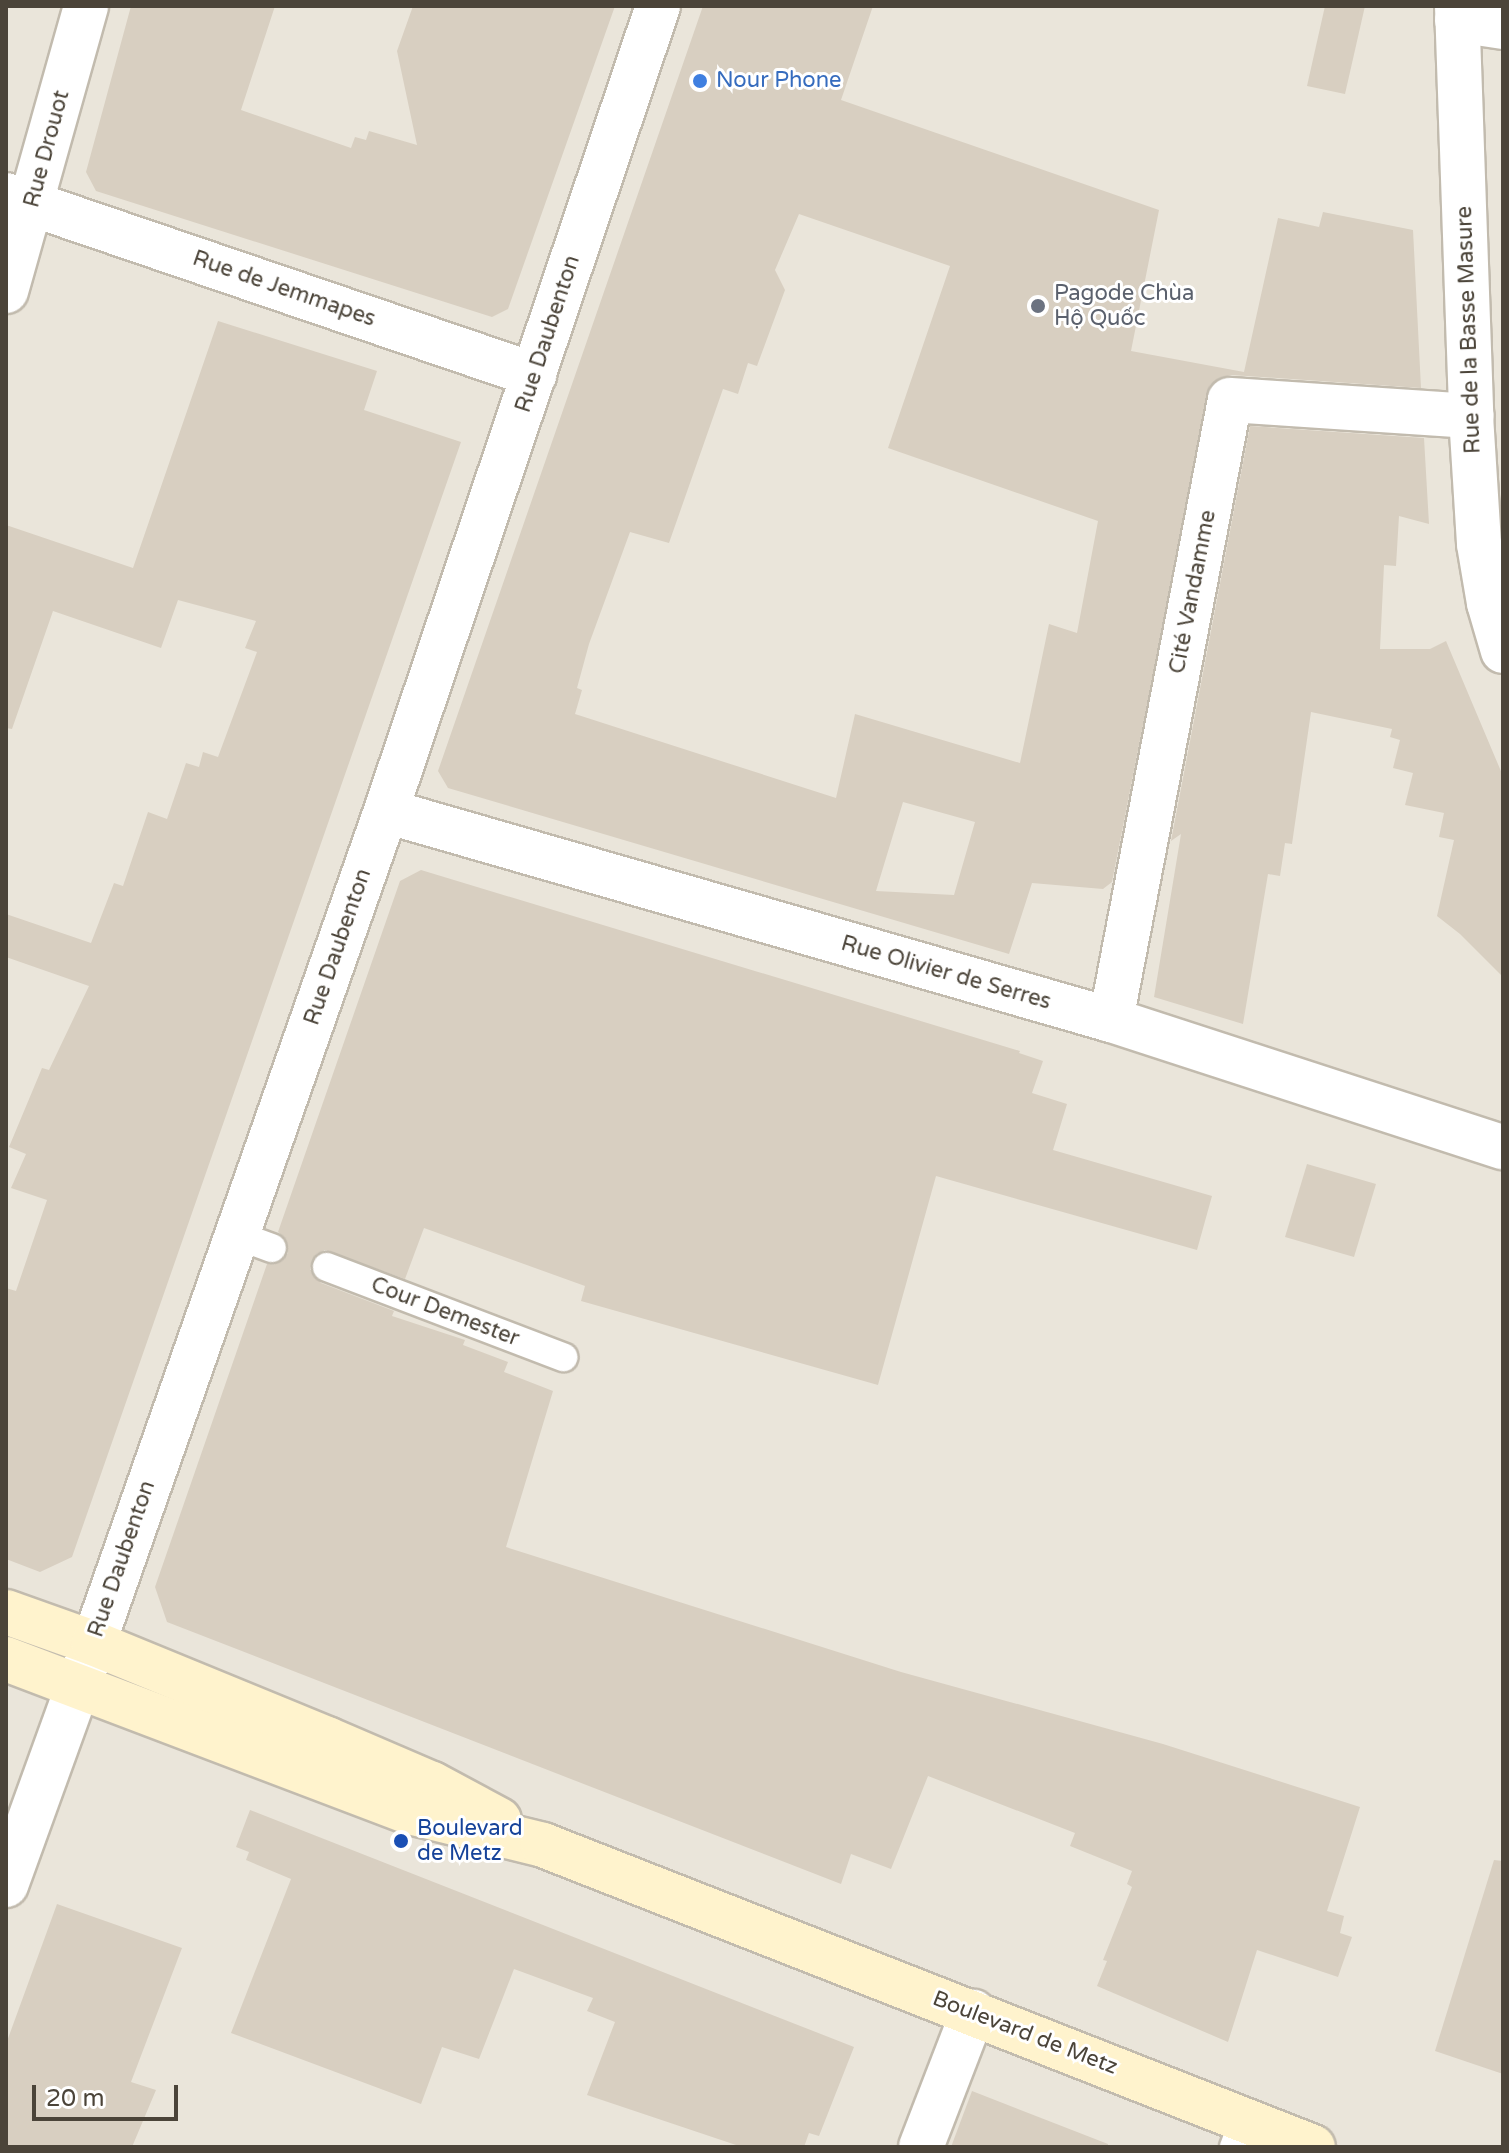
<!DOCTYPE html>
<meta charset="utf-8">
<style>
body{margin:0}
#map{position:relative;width:1509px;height:2153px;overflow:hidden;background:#f6f3ec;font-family:"Varela Round",sans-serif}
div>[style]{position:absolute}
.residential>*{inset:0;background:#eae5da}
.building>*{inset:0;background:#d8cfc1}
.roads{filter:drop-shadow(2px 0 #c2bbae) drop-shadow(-2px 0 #c2bbae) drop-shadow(0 2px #c2bbae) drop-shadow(0 -2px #c2bbae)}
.service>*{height:28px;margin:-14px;padding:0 14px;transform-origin:14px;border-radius:14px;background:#fff}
.minor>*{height:44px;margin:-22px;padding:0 22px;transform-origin:22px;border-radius:22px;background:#fff}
.tertiary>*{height:44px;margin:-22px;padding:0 22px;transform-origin:22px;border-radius:22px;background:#fff}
.secondary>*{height:44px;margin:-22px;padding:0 22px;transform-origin:22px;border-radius:22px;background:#fff3cd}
.dots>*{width:22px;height:22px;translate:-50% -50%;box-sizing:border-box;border:4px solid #fff;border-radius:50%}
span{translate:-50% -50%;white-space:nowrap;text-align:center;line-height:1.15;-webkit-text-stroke:6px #fff;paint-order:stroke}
.shop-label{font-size:22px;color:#366cbe}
.left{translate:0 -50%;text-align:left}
.street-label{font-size:22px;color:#4b4439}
.worship-label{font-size:22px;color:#5b616d}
.transit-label{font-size:22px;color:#164399}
.frame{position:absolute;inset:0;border:8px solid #4b4439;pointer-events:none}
.scale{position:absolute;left:32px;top:2085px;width:146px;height:36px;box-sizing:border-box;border:4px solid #4b4439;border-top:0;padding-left:10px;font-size:24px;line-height:28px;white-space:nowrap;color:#4b4439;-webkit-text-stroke:6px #fff;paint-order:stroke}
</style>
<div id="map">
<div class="residential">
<i style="clip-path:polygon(6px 6px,1503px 6px,1503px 2147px,6px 2147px)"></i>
</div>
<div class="building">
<i style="clip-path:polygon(131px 6px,275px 6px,241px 110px,351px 148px,355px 137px,366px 140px,369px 131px,417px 145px,397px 51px,413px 6px,615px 6px,508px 309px,492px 317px,96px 191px,86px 172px)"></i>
<i style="clip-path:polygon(evenodd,703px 6px,873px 6px,841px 100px,1159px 210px,1131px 351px,1244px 372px,1278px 218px,1319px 227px,1323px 212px,1413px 230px,1421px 388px,1232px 375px,1219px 378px,1210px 385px,1112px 882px,1103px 889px,1032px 883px,1009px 954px,448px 788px,438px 771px,703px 6px,799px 214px,950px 266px,888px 448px,1098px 521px,1077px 633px,1049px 624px,1020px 763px,855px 714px,836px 798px,575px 714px,582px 690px,577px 688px,589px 644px,630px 532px,669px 543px,723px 389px,738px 394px,748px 363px,757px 366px,785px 290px,775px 270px,799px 214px,703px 6px,903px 802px,975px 822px,954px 895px,876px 891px,903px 802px)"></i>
<i style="clip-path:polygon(1325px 6px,1365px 6px,1345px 94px,1307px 86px)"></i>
<i style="clip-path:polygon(218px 321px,377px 371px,364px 410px,461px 442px,72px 1557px,40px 1572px,6px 1559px,6px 1288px,16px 1291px,47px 1200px,11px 1188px,26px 1154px,9px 1147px,42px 1068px,49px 1070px,89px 986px,6px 957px,6px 914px,91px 943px,114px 883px,123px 886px,148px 812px,167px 819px,186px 763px,199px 767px,203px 752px,218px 757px,257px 652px,245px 648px,256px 621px,178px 600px,161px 648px,53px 611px,12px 729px,6px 728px,6px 525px,133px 568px)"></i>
<i style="clip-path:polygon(1250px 426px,1424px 438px,1429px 524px,1399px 516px,1396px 566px,1384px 565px,1380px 649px,1430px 649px,1446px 641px,1503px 776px,1503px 977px,1460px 934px,1437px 916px,1454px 840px,1439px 837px,1444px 813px,1405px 805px,1413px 773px,1393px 768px,1400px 740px,1390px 737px,1392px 729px,1311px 712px,1292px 844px,1285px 843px,1280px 876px,1268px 874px,1243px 1024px,1154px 997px,1181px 834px,1171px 841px)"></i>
<i style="clip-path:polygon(421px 870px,1020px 1051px,1019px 1053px,1043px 1061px,1032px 1093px,1067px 1104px,1053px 1150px,1212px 1196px,1197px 1250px,936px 1176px,878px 1385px,581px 1301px,585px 1286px,424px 1228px,405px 1279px,325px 1250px,316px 1254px,310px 1269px,321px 1283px,394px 1311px,392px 1316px,465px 1340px,463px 1345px,508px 1362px,504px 1372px,553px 1391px,506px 1547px,901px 1672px,1163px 1744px,1360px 1807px,1327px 1911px,1344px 1916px,1340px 1933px,1352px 1937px,1338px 1977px,1257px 1950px,1228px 2042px,1097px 1986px,1107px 1961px,1103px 1960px,1132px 1887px,1127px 1884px,1132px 1871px,1070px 1846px,1075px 1833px,928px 1776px,891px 1869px,851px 1854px,841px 1884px,167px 1622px,155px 1587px,267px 1264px,282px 1261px,288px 1253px,285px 1238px,278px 1232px,400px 881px)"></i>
<i style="clip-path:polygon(1307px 1164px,1376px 1184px,1354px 1257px,1285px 1237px)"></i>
<i style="clip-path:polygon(250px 1810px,854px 2047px,819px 2136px,809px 2133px,804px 2147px,742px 2147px,587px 2095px,615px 2022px,587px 2011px,593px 1998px,514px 1969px,479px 2059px,442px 2047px,421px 2104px,231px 2033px,291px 1879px,246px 1860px,249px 1852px,236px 1847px)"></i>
<i style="clip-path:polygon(1494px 1860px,1503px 1861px,1503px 2074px,1435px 2051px)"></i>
<i style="clip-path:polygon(57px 1904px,182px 1948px,131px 2082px,156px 2090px,132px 2147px,6px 2147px,6px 2044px)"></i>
<i style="clip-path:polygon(972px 2091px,1108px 2144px,1108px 2147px,951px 2147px)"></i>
</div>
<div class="roads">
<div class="service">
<i style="left:236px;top:1235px;width:38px;rotate:20deg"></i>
<i style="left:327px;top:1267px;width:253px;rotate:20.9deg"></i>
<i style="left:1234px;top:2147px;width:30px;rotate:-69deg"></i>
</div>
<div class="minor">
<i style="left:1457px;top:6px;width:410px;rotate:88deg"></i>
<i style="left:1471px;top:416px;width:128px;rotate:86.4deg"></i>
<i style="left:1479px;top:544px;width:60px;rotate:80.4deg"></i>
<i style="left:1489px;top:603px;width:50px;rotate:73.7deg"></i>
<i style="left:1457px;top:20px;width:47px;rotate:8.7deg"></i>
<i style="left:6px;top:195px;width:558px;rotate:18.82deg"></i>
<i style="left:6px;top:291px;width:296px;rotate:-74.3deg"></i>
<i style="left:386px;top:811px;width:755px;rotate:16.08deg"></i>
<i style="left:1111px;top:1020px;width:412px;rotate:18deg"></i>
<i style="left:1111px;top:1020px;width:631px;rotate:-79.14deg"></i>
<i style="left:1230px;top:400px;width:242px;rotate:3.8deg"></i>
<i style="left:6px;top:1885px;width:212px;rotate:-70.1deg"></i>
<i style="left:921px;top:2147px;width:145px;rotate:-68.9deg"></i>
</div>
<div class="tertiary">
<i style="left:81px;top:1679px;width:920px;rotate:-70.64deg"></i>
<i style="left:386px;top:811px;width:850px;rotate:-71.33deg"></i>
</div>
<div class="secondary">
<i style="left:6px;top:1612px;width:92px;rotate:19.6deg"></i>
<i style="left:93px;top:1643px;width:253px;rotate:22.3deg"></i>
<i style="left:327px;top:1739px;width:114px;rotate:23.2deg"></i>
<i style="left:432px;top:1784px;width:76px;rotate:28.2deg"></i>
<i style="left:6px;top:1659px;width:431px;rotate:20.8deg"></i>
<i style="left:409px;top:1812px;width:138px;rotate:13.8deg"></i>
<i style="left:543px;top:1845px;width:827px;rotate:21.42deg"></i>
</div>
</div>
<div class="dots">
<i style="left:700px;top:81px;background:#3f7fe0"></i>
<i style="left:1038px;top:306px;background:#6b7280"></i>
<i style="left:401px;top:1841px;background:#1a4fb4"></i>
</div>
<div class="shop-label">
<span class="left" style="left:716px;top:81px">Nour Phone</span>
</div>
<div class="street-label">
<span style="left:47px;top:149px;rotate:-75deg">Rue Drouot</span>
<span style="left:284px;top:289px;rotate:19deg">Rue de Jemmapes</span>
<span style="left:1469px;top:330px;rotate:-92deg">Rue de la Basse Masure</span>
<span style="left:548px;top:334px;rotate:-72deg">Rue Daubenton</span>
<span style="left:1193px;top:592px;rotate:-79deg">Cité Vandamme</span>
<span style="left:338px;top:947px;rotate:-71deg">Rue Daubenton</span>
<span style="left:946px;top:973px;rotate:16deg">Rue Olivier de Serres</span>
<span style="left:445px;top:1312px;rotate:21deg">Cour Demester</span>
<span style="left:122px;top:1559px;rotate:-71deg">Rue Daubenton</span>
<span style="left:1025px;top:2033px;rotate:21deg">Boulevard de Metz</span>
</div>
<div class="worship-label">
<span class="left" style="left:1054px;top:306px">Pagode Chùa<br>Hộ Quốc</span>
</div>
<div class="transit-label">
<span class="left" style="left:417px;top:1841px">Boulevard<br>de Metz</span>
</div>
<div class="frame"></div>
<div class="scale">20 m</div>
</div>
